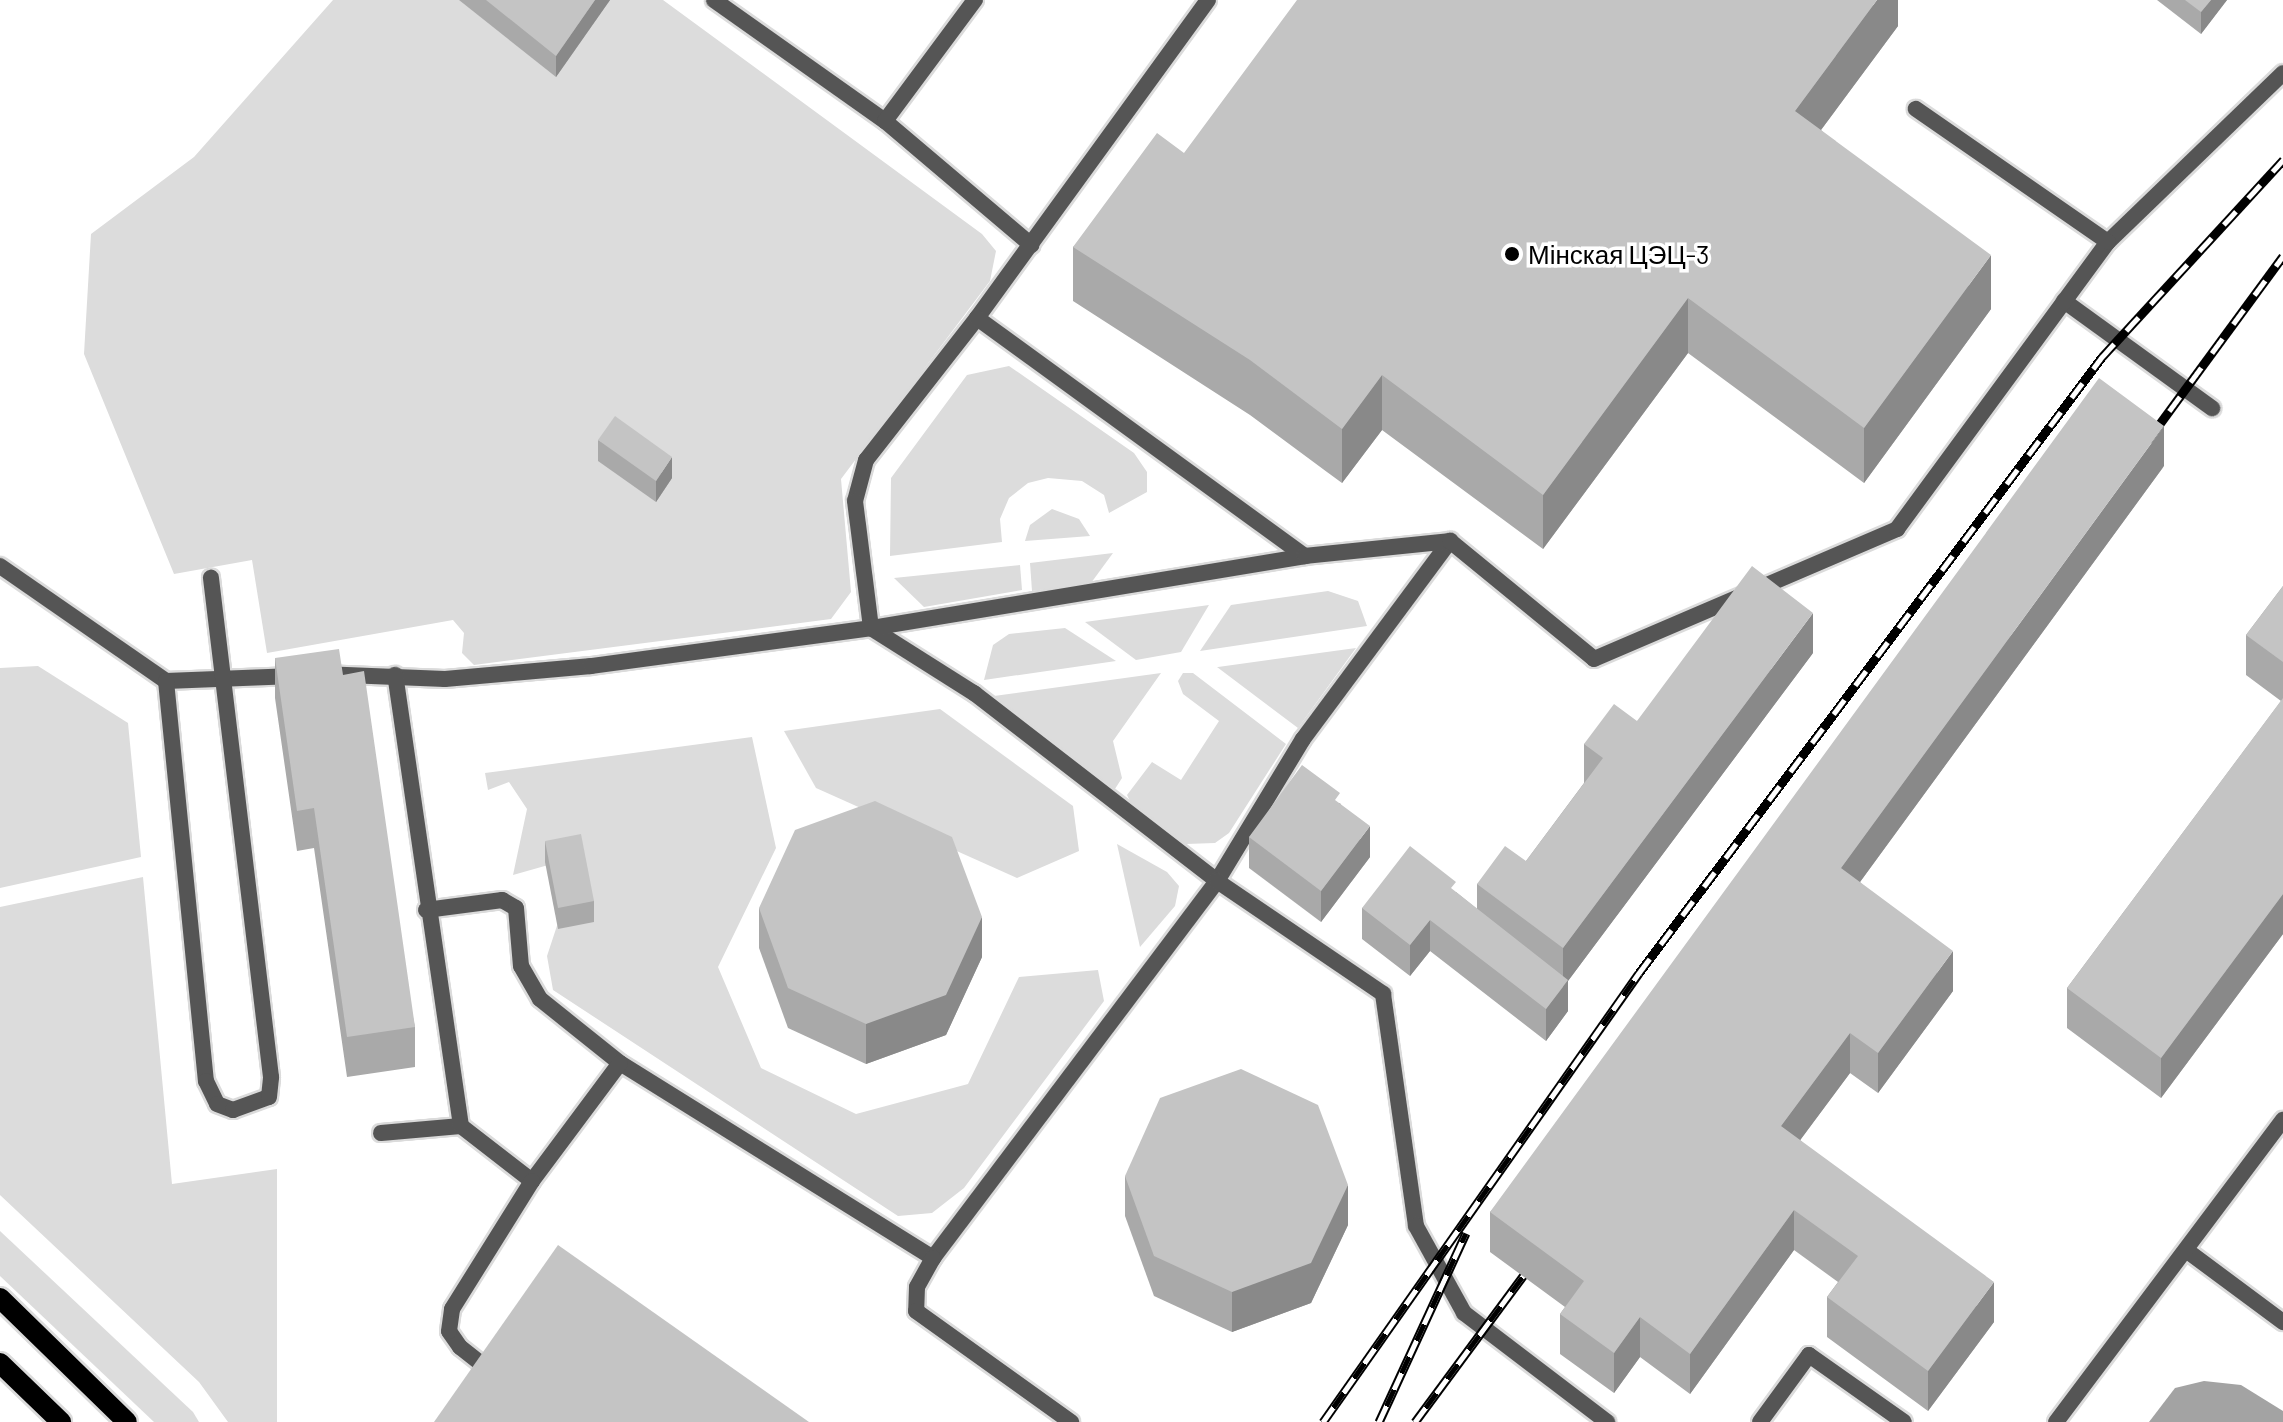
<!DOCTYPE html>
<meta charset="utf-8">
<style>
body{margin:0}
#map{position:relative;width:2283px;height:1422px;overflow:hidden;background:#fff;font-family:Barlow,sans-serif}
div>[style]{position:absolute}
.green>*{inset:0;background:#dcdcdc}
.water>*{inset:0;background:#a3a3a3}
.roads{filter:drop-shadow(2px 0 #dbdbdb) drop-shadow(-2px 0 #dbdbdb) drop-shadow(0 2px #dbdbdb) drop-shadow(0 -2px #dbdbdb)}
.service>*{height:16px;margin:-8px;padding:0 8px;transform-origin:8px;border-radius:8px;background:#555}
.primary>*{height:20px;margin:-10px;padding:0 10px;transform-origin:10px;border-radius:10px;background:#000}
.rail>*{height:9px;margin-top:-4.5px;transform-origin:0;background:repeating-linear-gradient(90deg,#fff 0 18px,#000 0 36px);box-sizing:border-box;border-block:2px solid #000}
.wall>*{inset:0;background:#a9a9a9}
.shaded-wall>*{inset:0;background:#898989}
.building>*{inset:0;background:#c4c4c4}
.dots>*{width:22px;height:22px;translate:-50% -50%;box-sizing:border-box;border:4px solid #fff;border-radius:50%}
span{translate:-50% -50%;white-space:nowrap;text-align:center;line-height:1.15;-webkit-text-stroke:7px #fff;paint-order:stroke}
.poi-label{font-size:26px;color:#000}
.left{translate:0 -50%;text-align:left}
</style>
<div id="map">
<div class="green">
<i style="clip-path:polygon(333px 0,663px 0,982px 234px,996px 251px,990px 281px,841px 479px,851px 592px,831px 619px,474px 665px,462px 653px,464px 633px,453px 620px,267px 653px,252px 560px,174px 574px,84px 354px,91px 234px,194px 157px)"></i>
<i style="clip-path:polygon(1009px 366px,1134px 453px,1147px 472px,1147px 492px,1109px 513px,1104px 495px,1082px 481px,1048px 478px,1028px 483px,1009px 498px,1000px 519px,1002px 542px,890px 556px,891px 478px,967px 375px)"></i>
<i style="clip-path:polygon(1052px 509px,1079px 519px,1090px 536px,1025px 541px,1030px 525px)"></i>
<i style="clip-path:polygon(1113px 553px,1091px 583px,1032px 591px,1030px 563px)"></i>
<i style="clip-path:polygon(1020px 565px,1022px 590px,924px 607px,894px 578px)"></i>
<i style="clip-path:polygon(1328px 591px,1358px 601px,1367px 626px,1200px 651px,1231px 605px)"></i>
<i style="clip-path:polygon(1209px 605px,1181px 652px,1136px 660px,1085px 622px)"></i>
<i style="clip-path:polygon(1065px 628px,1116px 661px,984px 680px,993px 645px,1009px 634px)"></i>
<i style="clip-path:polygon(1356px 648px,1298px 728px,1217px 667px,1218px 667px)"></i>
<i style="clip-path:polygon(38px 666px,128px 723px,141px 857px,0 888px,0 668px)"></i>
<i style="clip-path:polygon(1161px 673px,1113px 741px,1122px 778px,1113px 792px,994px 696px)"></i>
<i style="clip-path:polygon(1183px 673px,1193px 673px,1286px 744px,1229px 833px,1215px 843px,1186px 844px,1133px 807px,1127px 795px,1152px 762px,1181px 780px,1219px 721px,1183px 694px,1178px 681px)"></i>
<i style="clip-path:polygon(940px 709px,1073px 806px,1079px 851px,1017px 878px,816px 788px,784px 731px)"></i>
<i style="clip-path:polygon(752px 737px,776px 848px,718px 967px,761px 1068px,856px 1114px,968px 1084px,1019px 977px,1098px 970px,1104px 1001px,964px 1188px,932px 1213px,898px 1216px,553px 990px,547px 956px,580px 856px,513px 875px,527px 809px,509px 782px,488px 790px,485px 773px)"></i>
<i style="clip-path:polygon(1117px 844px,1167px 872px,1179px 886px,1175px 906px,1140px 947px)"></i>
<i style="clip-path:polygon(143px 877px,172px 1184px,277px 1169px,277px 1422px,228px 1422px,199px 1382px,0 1195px,0 907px)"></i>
<i style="clip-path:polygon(0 1231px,193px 1412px,199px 1422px,154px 1422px,0 1276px)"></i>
</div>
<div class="water">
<i style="clip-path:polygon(2204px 1381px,2241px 1385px,2283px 1411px,2283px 1422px,2149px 1422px,2175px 1388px)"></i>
</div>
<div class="roads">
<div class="service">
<i style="left:714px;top:0;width:209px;rotate:35.3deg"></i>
<i style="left:885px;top:121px;width:192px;rotate:40.3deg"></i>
<i style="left:1208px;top:0;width:393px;rotate:126deg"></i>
<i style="left:977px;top:318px;width:180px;rotate:128deg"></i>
<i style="left:866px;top:460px;width:42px;rotate:105deg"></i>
<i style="left:855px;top:501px;width:128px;rotate:82.8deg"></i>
<i style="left:871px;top:628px;width:122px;rotate:32.3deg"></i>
<i style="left:974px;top:693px;width:307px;rotate:37.7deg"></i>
<i style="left:1217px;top:881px;width:166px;rotate:-58.8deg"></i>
<i style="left:1303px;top:739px;width:247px;rotate:-53.4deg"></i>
<i style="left:885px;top:121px;width:151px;rotate:-53.4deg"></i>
<i style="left:2108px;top:242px;width:243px;rotate:-44deg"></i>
<i style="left:2064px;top:301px;width:183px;rotate:35.9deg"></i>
<i style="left:977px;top:318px;width:405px;rotate:36deg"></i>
<i style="left:0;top:566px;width:202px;rotate:34.7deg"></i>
<i style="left:166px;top:681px;width:128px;rotate:-2.2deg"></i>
<i style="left:322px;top:674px;width:123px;rotate:2.3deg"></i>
<i style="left:445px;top:679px;width:147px;rotate:-5.1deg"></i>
<i style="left:591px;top:666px;width:283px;rotate:-7.7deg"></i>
<i style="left:871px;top:628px;width:440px;rotate:-9.4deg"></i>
<i style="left:1305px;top:556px;width:146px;rotate:-5.9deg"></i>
<i style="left:1450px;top:541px;width:186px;rotate:39.3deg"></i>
<i style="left:1594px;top:659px;width:330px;rotate:-23.2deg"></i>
<i style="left:1897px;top:529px;width:356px;rotate:-53.7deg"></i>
<i style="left:2108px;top:242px;width:234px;rotate:-145.3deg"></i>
<i style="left:166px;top:681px;width:402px;rotate:84.3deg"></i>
<i style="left:206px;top:1081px;width:25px;rotate:64deg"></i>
<i style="left:217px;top:1104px;width:17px;rotate:21deg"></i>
<i style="left:233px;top:1110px;width:38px;rotate:-20deg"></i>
<i style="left:269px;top:1097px;width:20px;rotate:-84deg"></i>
<i style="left:271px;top:1077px;width:503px;rotate:-96.86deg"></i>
<i style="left:426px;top:910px;width:77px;rotate:-7.5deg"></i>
<i style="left:502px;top:900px;width:16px;rotate:30deg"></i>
<i style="left:516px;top:908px;width:58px;rotate:85.1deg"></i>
<i style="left:521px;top:966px;width:38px;rotate:60deg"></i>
<i style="left:540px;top:999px;width:102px;rotate:38.7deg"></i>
<i style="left:620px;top:1063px;width:369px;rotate:31.9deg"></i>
<i style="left:933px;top:1258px;width:472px;rotate:-53deg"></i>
<i style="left:1217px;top:881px;width:201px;rotate:34.2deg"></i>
<i style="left:1383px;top:994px;width:234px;rotate:81.9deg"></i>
<i style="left:1416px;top:1226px;width:99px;rotate:61.1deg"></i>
<i style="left:1464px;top:1313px;width:180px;rotate:37.3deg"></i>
<i style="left:461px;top:1126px;width:90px;rotate:37.8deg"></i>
<i style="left:532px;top:1181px;width:147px;rotate:-53.3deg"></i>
<i style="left:381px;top:1133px;width:80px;rotate:-5deg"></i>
<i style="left:461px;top:1126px;width:456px;rotate:-98.3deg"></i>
<i style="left:2186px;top:1250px;width:121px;rotate:36.6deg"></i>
<i style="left:933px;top:1258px;width:33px;rotate:119deg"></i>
<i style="left:917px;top:1287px;width:24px;rotate:92deg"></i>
<i style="left:916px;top:1311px;width:191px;rotate:35.6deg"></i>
<i style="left:493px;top:1373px;width:42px;rotate:-141.8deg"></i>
<i style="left:460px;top:1347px;width:19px;rotate:-125deg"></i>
<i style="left:449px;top:1331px;width:22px;rotate:-82deg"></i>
<i style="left:452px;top:1309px;width:151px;rotate:-58deg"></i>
<i style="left:1760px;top:1422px;width:83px;rotate:-53.8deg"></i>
<i style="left:1809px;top:1355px;width:116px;rotate:35.2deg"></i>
<i style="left:2056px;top:1422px;width:378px;rotate:-53.1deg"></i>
</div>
<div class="primary">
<i style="left:0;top:1298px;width:177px;rotate:44.3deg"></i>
<i style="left:0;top:1363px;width:85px;rotate:44deg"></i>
</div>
</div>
<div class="rail">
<i style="left:2148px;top:440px;width:228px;rotate:-53.7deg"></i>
<i style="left:1323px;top:1422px;width:549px;rotate:-54.86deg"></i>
<i style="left:1639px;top:973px;width:771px;rotate:-53.07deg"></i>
<i style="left:2102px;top:357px;width:268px;rotate:-47.4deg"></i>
<i style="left:1379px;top:1422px;width:208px;rotate:-65.3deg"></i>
<i style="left:1415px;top:1422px;width:202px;rotate:-53.5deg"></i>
</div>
<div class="wall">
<i style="clip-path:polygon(459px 0,610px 0,556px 77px)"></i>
<i style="clip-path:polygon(1898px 0,1898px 26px,1821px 130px,1991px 309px,1864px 483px,1688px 353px,1543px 549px,1382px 430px,1342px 483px,1250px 415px,1073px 301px,1073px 247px,1184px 153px)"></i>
<i style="clip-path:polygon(2157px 0,2227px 0,2201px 34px)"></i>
<i style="clip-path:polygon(598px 440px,672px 478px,656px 502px,598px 461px)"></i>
<i style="clip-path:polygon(2164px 466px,1860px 882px,1953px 991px,1878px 1093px,1850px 1073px,1800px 1140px,1994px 1322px,1928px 1411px,1827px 1337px,1827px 1297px,1838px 1282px,1794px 1250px,1690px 1394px,1640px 1357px,1614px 1393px,1560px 1354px,1560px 1314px,1565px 1307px,1490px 1252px,1490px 1212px)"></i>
<i style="clip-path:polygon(2283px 586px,2283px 934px,2161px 1098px,2067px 1028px,2067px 988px,2281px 701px,2246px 675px,2246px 635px)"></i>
<i style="clip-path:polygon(1813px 653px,1568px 981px,1568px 1011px,1546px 1041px,1430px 951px,1410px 976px,1362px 939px,1362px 908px,1456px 892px,1477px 909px,1477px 884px,1526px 861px,1584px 783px,1584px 744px,1637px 721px)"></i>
<i style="clip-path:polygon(275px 658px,343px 675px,415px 1027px,415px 1067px,347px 1077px,314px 848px,297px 851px,275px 698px)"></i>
<i style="clip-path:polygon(1340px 803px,1370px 857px,1321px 922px,1249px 868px,1249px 837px)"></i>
<i style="clip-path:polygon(545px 841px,594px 901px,594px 922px,558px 929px,545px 862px)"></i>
<i style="clip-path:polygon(759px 908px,982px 957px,946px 1035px,866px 1064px,788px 1028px,759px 948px)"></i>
<i style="clip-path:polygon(1125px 1176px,1348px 1225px,1311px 1303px,1232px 1332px,1154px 1296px,1125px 1216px)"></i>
</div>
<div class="shaded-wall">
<i style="clip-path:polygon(595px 0,610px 0,556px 77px,556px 56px)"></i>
<i style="clip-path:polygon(1877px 0,1898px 0,1898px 26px,1795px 165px,1795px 111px)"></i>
<i style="clip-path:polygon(2211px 0,2227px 0,2201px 34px,2201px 12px)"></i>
<i style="clip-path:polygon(1991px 255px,1991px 309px,1864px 483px,1864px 428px)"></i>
<i style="clip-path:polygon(1688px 298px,1688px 353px,1543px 549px,1543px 495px)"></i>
<i style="clip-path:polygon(1382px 375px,1382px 430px,1342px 483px,1342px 429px)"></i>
<i style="clip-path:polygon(2164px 426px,2164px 466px,1841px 908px,1841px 868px)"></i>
<i style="clip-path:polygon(672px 457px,672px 478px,656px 502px,656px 481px)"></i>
<i style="clip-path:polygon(1813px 613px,1813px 653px,1568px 981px,1568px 1011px,1546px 1041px,1546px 1009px,1563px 987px,1563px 948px)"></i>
<i style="clip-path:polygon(1370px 826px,1370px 857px,1321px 922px,1321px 891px)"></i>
<i style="clip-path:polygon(2283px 894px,2283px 934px,2161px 1098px,2161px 1058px)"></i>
<i style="clip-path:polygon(982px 917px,982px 957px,946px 1035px,866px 1064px,866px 1024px)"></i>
<i style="clip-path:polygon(1430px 920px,1430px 951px,1410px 976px,1410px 945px)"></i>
<i style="clip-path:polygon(1953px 951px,1953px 991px,1878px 1093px,1878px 1053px)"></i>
<i style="clip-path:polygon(1850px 1033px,1850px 1073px,1781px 1166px,1781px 1126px)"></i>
<i style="clip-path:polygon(1348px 1185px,1348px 1225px,1311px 1303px,1232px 1332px,1232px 1292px)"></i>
<i style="clip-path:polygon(1794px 1210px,1794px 1250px,1690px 1394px,1690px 1354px)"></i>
<i style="clip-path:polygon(1994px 1282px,1994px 1322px,1928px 1411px,1928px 1371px)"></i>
<i style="clip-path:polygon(1640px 1317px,1640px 1357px,1614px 1393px,1614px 1353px)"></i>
</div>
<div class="building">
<i style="clip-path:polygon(486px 0,595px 0,556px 56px)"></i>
<i style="clip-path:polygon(1297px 0,1877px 0,1795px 111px,1991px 255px,1864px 428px,1688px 298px,1543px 495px,1382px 375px,1342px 429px,1250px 360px,1073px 247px,1157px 133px,1184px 153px)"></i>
<i style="clip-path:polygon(2185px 0,2211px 0,2201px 12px)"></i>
<i style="clip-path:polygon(2099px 378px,2164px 426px,1841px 868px,1953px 951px,1878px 1053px,1850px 1033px,1781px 1126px,1994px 1282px,1928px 1371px,1827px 1297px,1858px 1256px,1794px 1210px,1690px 1354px,1640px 1317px,1614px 1353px,1560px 1314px,1584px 1281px,1490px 1212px)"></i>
<i style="clip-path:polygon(615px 416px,672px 457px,656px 481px,598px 440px)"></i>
<i style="clip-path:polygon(1752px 566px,1813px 613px,1563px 948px,1477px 884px,1505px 846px,1526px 861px,1603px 758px,1584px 744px,1614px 704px,1637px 721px)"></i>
<i style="clip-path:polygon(2283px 586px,2283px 662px,2246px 635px)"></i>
<i style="clip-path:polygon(339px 649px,343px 675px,364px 671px,415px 1027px,347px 1037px,314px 808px,297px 811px,275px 658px)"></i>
<i style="clip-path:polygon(2283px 698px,2283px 894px,2161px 1058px,2067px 988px)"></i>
<i style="clip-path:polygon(1302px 765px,1340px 793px,1335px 800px,1370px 826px,1321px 891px,1249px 837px)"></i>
<i style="clip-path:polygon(875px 801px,952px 837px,982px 917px,946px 995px,866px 1024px,788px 988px,759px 908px,795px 830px)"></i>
<i style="clip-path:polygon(581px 834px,594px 901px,558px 908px,545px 841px)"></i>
<i style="clip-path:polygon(1410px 846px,1456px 882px,1451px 888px,1568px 980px,1546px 1009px,1430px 920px,1410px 945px,1362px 908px)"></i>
<i style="clip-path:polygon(1241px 1069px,1318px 1105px,1348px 1185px,1311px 1263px,1232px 1292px,1154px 1256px,1125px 1176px,1160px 1098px)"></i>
<i style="clip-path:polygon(558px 1245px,809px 1422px,434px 1422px)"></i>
</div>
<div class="dots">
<i style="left:1512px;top:254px;background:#000"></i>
</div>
<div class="poi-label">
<span class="left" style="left:1528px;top:254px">Мінская ЦЭЦ-3</span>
</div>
</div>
